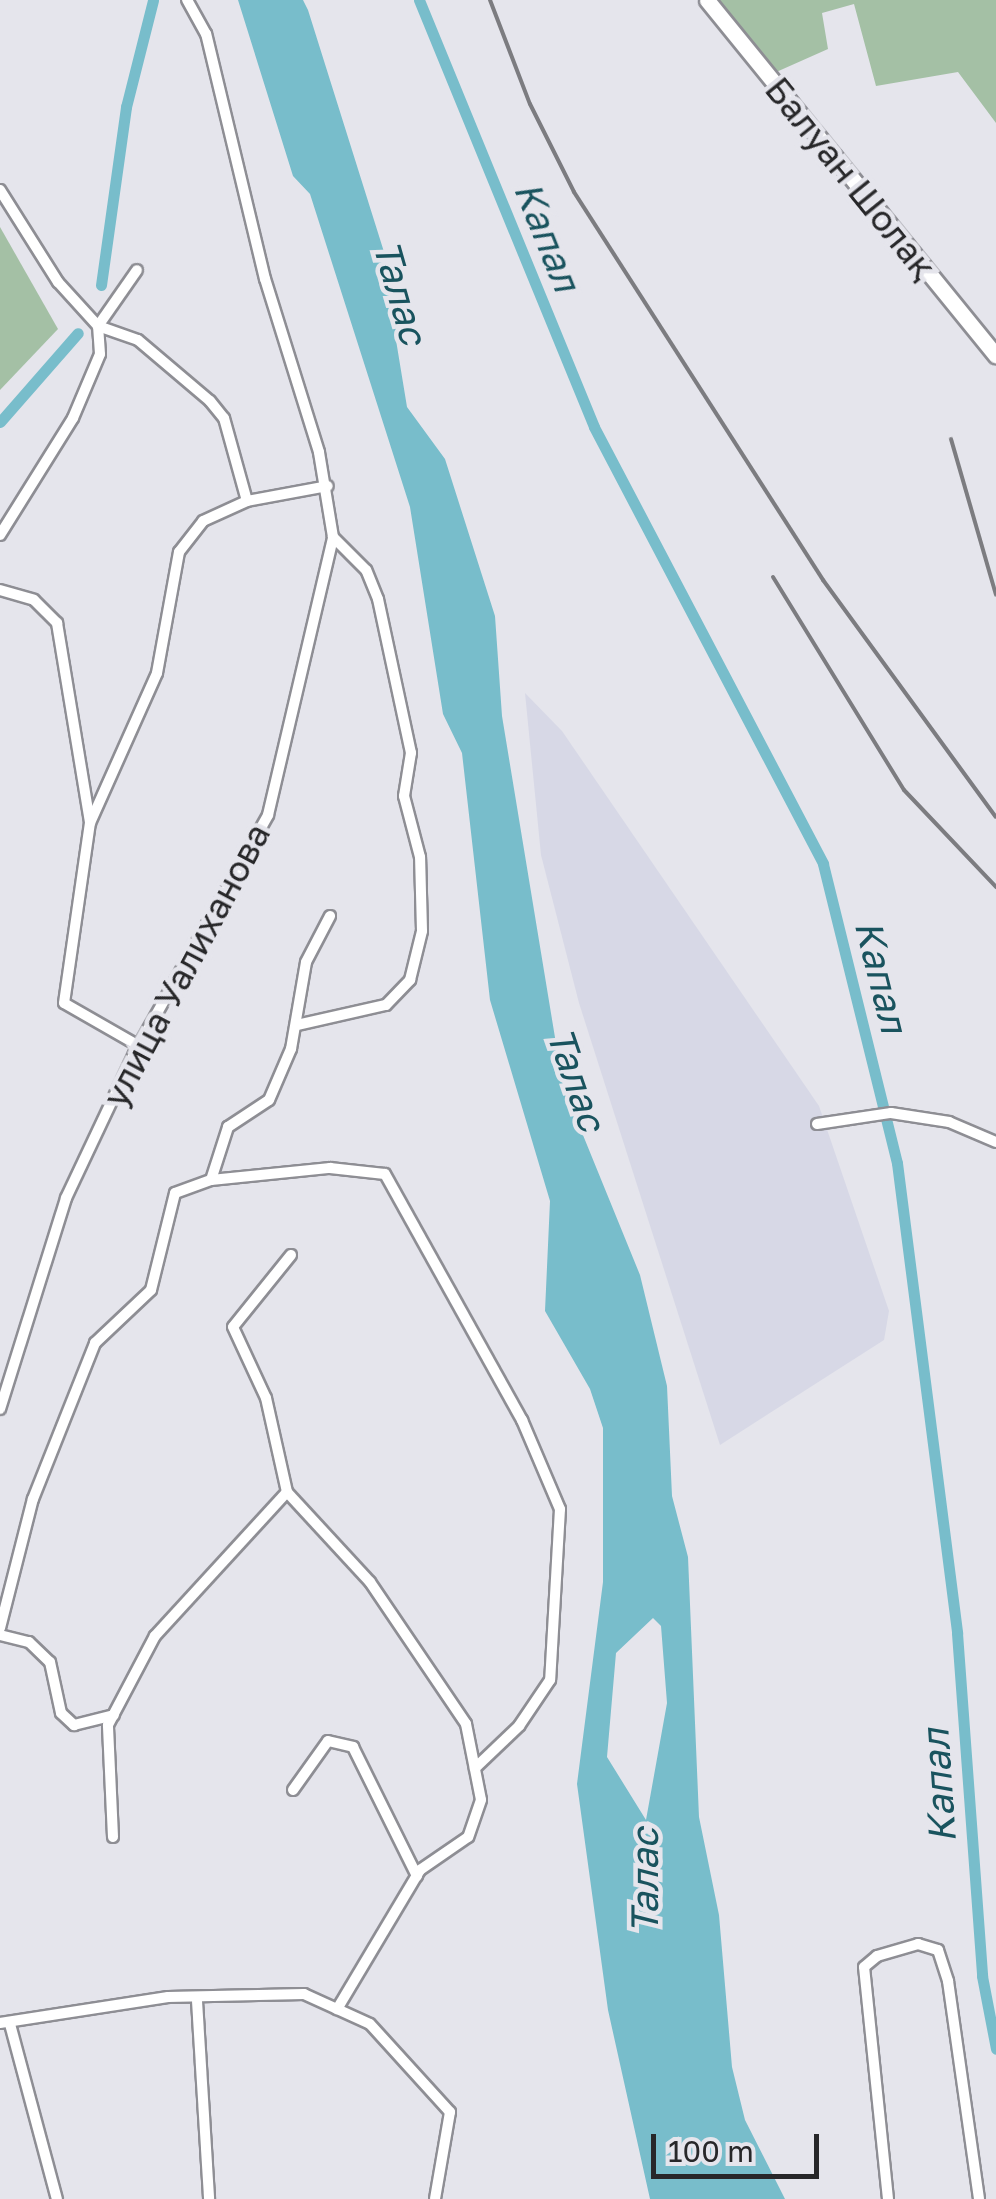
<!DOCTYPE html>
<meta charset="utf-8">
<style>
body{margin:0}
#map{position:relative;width:996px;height:2199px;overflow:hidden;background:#e5e5ec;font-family:"Golos Text",sans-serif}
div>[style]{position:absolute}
.built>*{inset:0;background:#d7d8e6}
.green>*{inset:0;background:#a4c0a5}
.water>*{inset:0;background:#78bdcb}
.canal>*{height:11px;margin:-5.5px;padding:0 5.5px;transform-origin:5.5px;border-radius:5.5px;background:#78bdcb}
.roads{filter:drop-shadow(2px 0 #8e8e94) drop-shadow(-2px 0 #8e8e94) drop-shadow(0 2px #8e8e94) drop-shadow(0 -2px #8e8e94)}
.street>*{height:10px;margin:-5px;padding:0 5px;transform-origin:5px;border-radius:5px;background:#fff}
.primary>*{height:15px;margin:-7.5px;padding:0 7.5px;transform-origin:7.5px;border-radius:7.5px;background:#fff}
.rail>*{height:4px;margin:-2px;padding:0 2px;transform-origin:2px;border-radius:2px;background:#7c7c80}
span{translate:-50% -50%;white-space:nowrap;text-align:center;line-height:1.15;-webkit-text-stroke:9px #e5e5ec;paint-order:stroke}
.street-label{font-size:35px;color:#272729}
.water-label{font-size:38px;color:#19535e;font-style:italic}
.scale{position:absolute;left:651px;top:2134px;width:168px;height:45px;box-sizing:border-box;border:5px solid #272729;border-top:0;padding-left:12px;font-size:30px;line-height:35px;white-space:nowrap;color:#272729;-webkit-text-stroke:8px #e5e5ec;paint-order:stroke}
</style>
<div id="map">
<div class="built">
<i style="clip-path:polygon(525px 693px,562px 731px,819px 1106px,889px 1311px,884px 1340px,720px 1445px,579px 1003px,541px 855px)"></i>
</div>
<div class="green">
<i style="clip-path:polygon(718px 0,996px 0,996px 123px,958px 72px,876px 86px,854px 4px,822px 13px,828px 49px,774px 73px)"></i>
<i style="clip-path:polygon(0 227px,58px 329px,0 390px)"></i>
</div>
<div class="water">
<i style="clip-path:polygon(evenodd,238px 0,303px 0,308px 10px,401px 306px,395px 334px,407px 407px,445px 459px,495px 616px,502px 716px,563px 1086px,640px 1275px,667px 1386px,672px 1496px,688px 1557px,699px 1817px,719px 1915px,732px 2067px,745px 2120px,785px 2199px,650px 2199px,608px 2010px,577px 1784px,603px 1582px,603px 1428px,590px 1389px,545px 1311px,550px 1201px,490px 1000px,462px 753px,443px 714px,410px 507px,310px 194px,293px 176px,238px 0,653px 1618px,661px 1626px,667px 1703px,646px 1820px,607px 1757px,616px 1653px,653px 1618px)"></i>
</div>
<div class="canal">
<i style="left:419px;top:0;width:461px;rotate:67.7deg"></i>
<i style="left:594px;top:427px;width:493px;rotate:62.3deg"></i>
<i style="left:823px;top:864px;width:308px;rotate:76.1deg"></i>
<i style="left:897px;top:1163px;width:474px;rotate:82.7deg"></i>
<i style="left:957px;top:1633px;width:344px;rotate:85.8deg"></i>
<i style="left:982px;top:1976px;width:74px;rotate:79.1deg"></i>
<i style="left:101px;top:285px;width:180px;rotate:-82deg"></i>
<i style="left:126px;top:107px;width:110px;rotate:-75.8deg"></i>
<i style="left:0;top:422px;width:118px;rotate:-48.8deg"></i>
</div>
<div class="roads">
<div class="street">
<i style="left:0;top:190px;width:109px;rotate:57.8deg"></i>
<i style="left:58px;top:282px;width:59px;rotate:47.7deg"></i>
<i style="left:98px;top:326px;width:42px;rotate:19.3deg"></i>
<i style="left:138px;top:340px;width:94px;rotate:40.3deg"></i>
<i style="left:210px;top:401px;width:22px;rotate:51deg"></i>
<i style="left:224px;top:418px;width:86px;rotate:74.5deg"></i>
<i style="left:0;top:535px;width:138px;rotate:-58deg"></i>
<i style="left:73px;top:418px;width:69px;rotate:-67.1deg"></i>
<i style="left:100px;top:354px;width:28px;rotate:-94deg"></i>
<i style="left:98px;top:326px;width:68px;rotate:-55.1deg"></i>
<i style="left:0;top:590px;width:35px;rotate:16deg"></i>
<i style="left:34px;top:600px;width:33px;rotate:45deg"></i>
<i style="left:57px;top:623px;width:202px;rotate:80.6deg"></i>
<i style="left:297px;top:1025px;width:91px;rotate:-12.7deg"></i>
<i style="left:386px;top:1005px;width:35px;rotate:-46deg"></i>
<i style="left:410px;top:980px;width:50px;rotate:-76.2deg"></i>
<i style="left:422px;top:931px;width:74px;rotate:-91.5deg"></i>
<i style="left:420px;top:857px;width:63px;rotate:-104.7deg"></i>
<i style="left:404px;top:796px;width:44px;rotate:-80.8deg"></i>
<i style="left:411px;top:753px;width:157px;rotate:-102.1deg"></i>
<i style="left:378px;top:599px;width:31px;rotate:-112deg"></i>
<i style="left:366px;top:570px;width:47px;rotate:-135deg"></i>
<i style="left:139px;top:1046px;width:86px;rotate:-150.2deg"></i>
<i style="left:64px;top:1003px;width:182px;rotate:-81.8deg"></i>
<i style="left:90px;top:823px;width:164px;rotate:-65.9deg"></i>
<i style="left:157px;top:673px;width:123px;rotate:-79.7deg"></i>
<i style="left:179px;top:552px;width:39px;rotate:-52deg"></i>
<i style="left:203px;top:521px;width:48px;rotate:-24.4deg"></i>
<i style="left:247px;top:501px;width:82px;rotate:-10.5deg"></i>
<i style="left:817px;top:1124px;width:75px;rotate:-8.5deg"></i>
<i style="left:891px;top:1113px;width:59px;rotate:8.8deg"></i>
<i style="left:949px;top:1122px;width:51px;rotate:23.1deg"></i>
<i style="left:211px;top:1180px;width:120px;rotate:-5.8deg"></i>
<i style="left:330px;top:1168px;width:55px;rotate:6.2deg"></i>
<i style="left:385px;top:1174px;width:282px;rotate:60.9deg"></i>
<i style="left:522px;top:1420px;width:97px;rotate:66.9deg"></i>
<i style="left:560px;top:1509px;width:171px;rotate:93.3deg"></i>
<i style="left:550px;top:1680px;width:55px;rotate:124deg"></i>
<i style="left:519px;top:1726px;width:61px;rotate:136.3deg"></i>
<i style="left:291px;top:1255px;width:92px;rotate:128.9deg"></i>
<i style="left:233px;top:1327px;width:78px;rotate:65.1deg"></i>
<i style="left:266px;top:1398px;width:96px;rotate:77.4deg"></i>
<i style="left:287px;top:1492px;width:122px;rotate:47.3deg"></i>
<i style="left:370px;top:1582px;width:171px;rotate:55.9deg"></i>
<i style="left:466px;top:1724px;width:77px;rotate:78.8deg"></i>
<i style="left:481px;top:1800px;width:39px;rotate:109deg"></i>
<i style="left:468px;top:1837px;width:58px;rotate:145.5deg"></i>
<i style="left:420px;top:1870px;width:162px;rotate:120.8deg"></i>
<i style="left:0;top:1409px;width:221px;rotate:-72.6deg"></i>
<i style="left:66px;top:1198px;width:159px;rotate:-64.7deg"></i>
<i style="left:134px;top:1054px;width:274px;rotate:-60.7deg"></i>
<i style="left:268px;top:815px;width:285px;rotate:-76.8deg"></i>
<i style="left:333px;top:537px;width:86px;rotate:-99.4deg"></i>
<i style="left:319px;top:452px;width:181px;rotate:-107.3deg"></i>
<i style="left:265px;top:279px;width:252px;rotate:-103.5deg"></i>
<i style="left:206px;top:34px;width:39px;rotate:-119deg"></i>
<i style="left:0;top:1628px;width:133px;rotate:-75.7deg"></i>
<i style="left:33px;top:1499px;width:168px;rotate:-68.3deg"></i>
<i style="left:95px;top:1343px;width:77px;rotate:-43.4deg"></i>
<i style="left:151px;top:1290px;width:100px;rotate:-76.1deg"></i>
<i style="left:175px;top:1193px;width:38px;rotate:-20deg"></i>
<i style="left:211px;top:1180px;width:56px;rotate:-72.2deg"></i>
<i style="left:228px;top:1127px;width:49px;rotate:-33.4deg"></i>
<i style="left:269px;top:1100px;width:56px;rotate:-66.7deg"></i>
<i style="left:291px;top:1049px;width:88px;rotate:-80.2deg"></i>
<i style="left:306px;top:962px;width:52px;rotate:-62.4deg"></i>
<i style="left:0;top:1635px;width:30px;rotate:14deg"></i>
<i style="left:29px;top:1642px;width:29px;rotate:44deg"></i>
<i style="left:50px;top:1662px;width:52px;rotate:77.8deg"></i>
<i style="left:61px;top:1713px;width:18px;rotate:43deg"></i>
<i style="left:74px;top:1725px;width:41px;rotate:-14deg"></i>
<i style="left:293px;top:1790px;width:60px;rotate:-54.5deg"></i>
<i style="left:328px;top:1741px;width:26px;rotate:13deg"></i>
<i style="left:353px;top:1747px;width:144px;rotate:63.6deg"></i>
<i style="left:113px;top:1837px;width:112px;rotate:-92.6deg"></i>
<i style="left:108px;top:1725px;width:101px;rotate:-62.2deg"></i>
<i style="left:155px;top:1636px;width:195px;rotate:-47.5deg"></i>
<i style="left:197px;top:2001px;width:198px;rotate:86.5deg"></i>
<i style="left:0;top:2023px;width:170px;rotate:-8.8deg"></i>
<i style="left:168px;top:1997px;width:136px;rotate:-1.3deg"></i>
<i style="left:304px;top:1994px;width:72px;rotate:24.4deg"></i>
<i style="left:370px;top:2024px;width:119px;rotate:47.7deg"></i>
<i style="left:450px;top:2112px;width:88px;rotate:99.8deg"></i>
<i style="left:10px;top:2024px;width:181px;rotate:75deg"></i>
<i style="left:888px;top:2199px;width:233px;rotate:-95.9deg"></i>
<i style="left:864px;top:1967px;width:17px;rotate:-40deg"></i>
<i style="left:877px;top:1956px;width:43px;rotate:-16.3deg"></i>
<i style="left:918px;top:1944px;width:21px;rotate:17deg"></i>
<i style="left:938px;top:1950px;width:33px;rotate:72deg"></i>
<i style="left:948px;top:1981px;width:220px;rotate:81.9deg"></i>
</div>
<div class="primary">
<i style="left:707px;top:0;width:458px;rotate:50.9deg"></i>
</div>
</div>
<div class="rail">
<i style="left:490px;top:0;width:111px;rotate:69deg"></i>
<i style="left:530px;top:104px;width:98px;rotate:63.4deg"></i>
<i style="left:574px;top:192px;width:461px;rotate:57.3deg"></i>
<i style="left:823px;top:580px;width:293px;rotate:53.9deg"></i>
<i style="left:951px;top:439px;width:162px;rotate:73.9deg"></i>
<i style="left:773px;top:577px;width:250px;rotate:58.4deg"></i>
<i style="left:904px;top:790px;width:134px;rotate:46.5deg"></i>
</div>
<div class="street-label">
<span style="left:851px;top:178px;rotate:51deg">Балуан Шолақ</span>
<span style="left:186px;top:965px;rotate:-62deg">улица Уалиханова</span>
</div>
<div class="water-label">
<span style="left:548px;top:236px;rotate:68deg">Капал</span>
<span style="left:401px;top:292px;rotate:74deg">Талас</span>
<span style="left:882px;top:976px;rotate:76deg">Капал</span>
<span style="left:577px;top:1079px;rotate:71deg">Талас</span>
<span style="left:938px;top:1786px;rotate:-94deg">Капал</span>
<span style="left:644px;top:1881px;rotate:-90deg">Талас</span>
</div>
<div class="scale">100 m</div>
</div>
